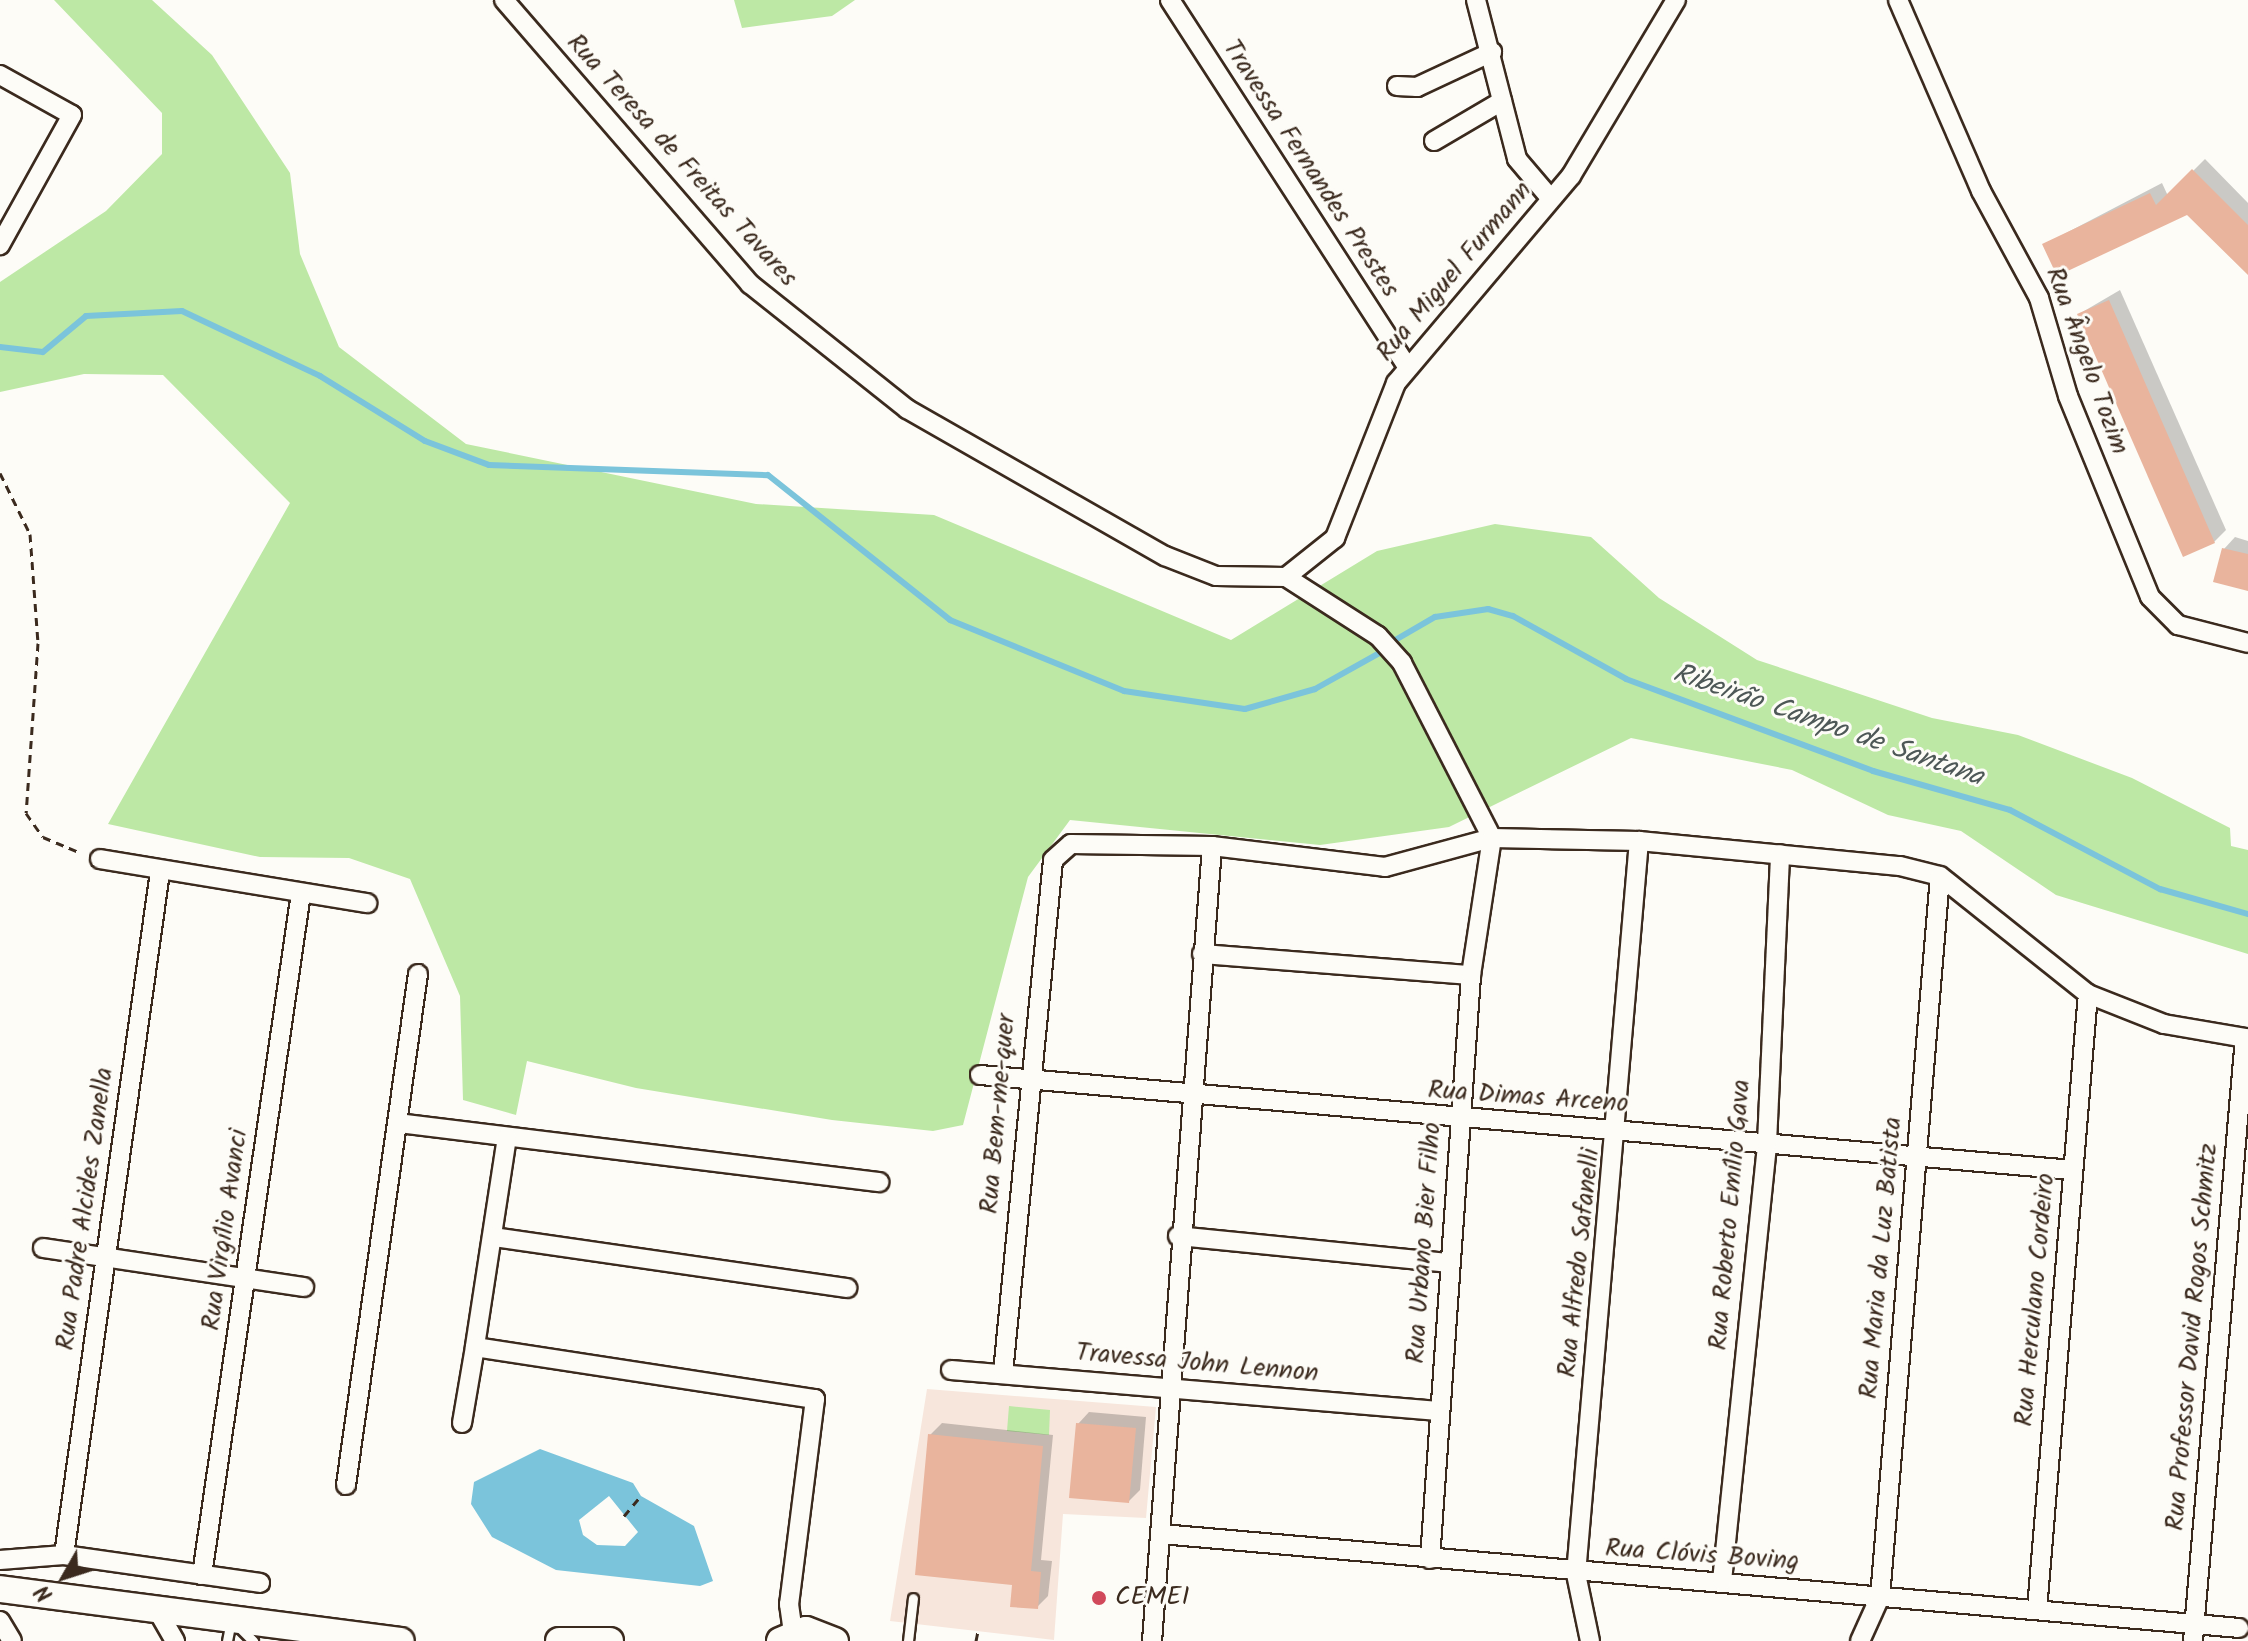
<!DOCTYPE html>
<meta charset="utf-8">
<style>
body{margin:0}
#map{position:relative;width:2248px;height:1641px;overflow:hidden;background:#fdfcf7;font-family:Kalam,sans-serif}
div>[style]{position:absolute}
.built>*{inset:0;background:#f7e6dc}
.green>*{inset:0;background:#bde8a5}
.water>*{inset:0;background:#7bc4db}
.shadow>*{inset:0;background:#0003}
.stream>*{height:6px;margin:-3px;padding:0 3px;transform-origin:3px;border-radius:3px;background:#7bc4db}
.building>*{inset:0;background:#e9b49d}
.path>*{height:3px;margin-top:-1.5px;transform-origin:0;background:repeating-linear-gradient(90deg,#3b2a1e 0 8px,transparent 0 14px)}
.roads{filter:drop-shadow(2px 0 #3b2a1e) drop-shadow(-2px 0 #3b2a1e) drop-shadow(0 2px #3b2a1e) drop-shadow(0 -2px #3b2a1e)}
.service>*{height:9px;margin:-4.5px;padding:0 4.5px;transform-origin:4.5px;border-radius:4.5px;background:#fdfcf7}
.minor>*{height:18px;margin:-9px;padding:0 9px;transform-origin:9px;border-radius:9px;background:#fdfcf7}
.secondary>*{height:26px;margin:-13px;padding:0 13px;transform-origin:13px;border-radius:13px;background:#fdfcf7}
.dots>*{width:22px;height:22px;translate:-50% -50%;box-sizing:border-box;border:4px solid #fdfcf7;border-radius:50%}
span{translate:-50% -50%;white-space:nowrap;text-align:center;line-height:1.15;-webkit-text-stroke:6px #fdfcf7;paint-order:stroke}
.street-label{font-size:26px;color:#3b2a1e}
.poi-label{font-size:26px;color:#3b2a1e}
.left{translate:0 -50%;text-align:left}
.water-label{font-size:28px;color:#4e5857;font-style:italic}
.north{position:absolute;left:24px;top:1537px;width:80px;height:80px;-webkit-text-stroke:6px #fdfcf7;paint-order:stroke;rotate:231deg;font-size:22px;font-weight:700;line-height:32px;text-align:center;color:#3b2a1e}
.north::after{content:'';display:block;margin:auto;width:28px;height:36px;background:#3b2a1e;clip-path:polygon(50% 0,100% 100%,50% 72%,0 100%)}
</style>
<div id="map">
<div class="built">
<i style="clip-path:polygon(927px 1389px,1156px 1407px,1146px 1518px,1063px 1514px,1054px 1640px,890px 1621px)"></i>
</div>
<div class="green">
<i style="clip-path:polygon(54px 0,152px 0,212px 55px,290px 173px,300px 254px,339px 347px,466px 444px,756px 504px,934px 515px,1231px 640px,1377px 551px,1495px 524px,1591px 537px,1659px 598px,1757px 660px,1932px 718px,2018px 735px,2132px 778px,2230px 828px,2231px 846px,2248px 850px,2248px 954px,2056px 895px,1961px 831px,1888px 815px,1792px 770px,1631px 738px,1449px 827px,1320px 845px,1070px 820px,1028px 877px,963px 1125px,933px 1131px,832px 1120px,636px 1088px,527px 1061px,516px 1115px,463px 1100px,460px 996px,410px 879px,349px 858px,260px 857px,108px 824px,290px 503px,163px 375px,84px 374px,0 392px,0 282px,106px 211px,162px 154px,162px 113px)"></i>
<i style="clip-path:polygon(734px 0,855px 0,832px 16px,742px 28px)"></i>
<i style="clip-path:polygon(1009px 1406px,1050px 1410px,1049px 1435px,1007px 1431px)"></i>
</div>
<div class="water">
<i style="clip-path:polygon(evenodd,540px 1449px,633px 1483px,641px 1496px,694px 1526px,713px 1581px,700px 1586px,556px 1570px,492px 1537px,471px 1504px,474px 1482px,540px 1449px,609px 1496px,638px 1532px,625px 1546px,597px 1545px,583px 1535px,579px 1520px,609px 1496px)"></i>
</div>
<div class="shadow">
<i style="clip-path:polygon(2205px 159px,2248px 203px,2248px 273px,2188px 212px,2045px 244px,2162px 183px,2168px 196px)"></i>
<i style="clip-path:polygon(2120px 290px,2226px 530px,2214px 542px,2079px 314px)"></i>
<i style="clip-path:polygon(2235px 537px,2248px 541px,2248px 589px,2224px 549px)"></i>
<i style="clip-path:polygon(1089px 1412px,1146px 1417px,1140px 1490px,1129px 1501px,1078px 1424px)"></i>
<i style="clip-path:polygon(942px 1423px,1053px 1435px,1041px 1560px,1052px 1561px,1048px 1596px,1037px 1607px,1014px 1583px,930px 1435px)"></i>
</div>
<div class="stream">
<i style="left:0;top:347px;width:43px;rotate:6.6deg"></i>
<i style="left:43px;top:352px;width:56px;rotate:-39.9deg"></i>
<i style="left:86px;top:316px;width:96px;rotate:-3deg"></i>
<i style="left:182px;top:311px;width:153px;rotate:25.2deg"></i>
<i style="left:320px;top:376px;width:123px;rotate:31.8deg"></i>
<i style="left:425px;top:441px;width:68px;rotate:20.6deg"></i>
<i style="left:489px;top:465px;width:279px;rotate:2.1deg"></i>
<i style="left:768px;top:475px;width:233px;rotate:38.5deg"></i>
<i style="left:950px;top:620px;width:188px;rotate:22.2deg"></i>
<i style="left:1124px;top:691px;width:122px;rotate:8.5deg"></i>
<i style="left:1245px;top:709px;width:73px;rotate:-15.9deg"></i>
<i style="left:1315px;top:689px;width:72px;rotate:-29.1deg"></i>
<i style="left:1397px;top:639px;width:44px;rotate:-30.1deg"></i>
<i style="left:1435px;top:617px;width:54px;rotate:-8.6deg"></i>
<i style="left:1488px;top:609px;width:26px;rotate:16deg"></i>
<i style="left:1513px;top:616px;width:129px;rotate:29.1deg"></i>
<i style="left:1626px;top:679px;width:264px;rotate:20.4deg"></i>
<i style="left:1873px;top:771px;width:142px;rotate:15.9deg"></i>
<i style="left:2010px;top:810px;width:170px;rotate:27.8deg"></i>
<i style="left:2160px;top:889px;width:91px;rotate:15.9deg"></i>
</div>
<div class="building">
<i style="clip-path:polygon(2192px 169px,2248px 225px,2248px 275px,2187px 215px,2057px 276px,2042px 244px,2150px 193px,2156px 205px)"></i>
<i style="clip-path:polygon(2109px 300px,2215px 543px,2183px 557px,2077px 314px)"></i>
<i style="clip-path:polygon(2222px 548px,2248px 554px,2248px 591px,2213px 582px)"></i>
<i style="clip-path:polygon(1076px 1423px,1136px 1428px,1129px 1503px,1069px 1498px)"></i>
<i style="clip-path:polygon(928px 1434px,1043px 1446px,1031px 1571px,1041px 1572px,1038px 1609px,1010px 1607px,1012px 1585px,915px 1575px)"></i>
</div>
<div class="path">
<i style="left:0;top:473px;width:68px;rotate:63.8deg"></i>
<i style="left:30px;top:534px;width:109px;rotate:85.8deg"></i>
<i style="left:38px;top:643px;width:170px;rotate:94deg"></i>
<i style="left:26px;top:813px;width:29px;rotate:55deg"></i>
<i style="left:43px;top:837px;width:41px;rotate:22.8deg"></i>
<i style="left:624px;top:1516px;width:26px;rotate:-50deg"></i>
<i style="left:976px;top:1641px;width:10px;rotate:-79deg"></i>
</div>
<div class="roads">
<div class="service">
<i style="left:237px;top:1625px;width:23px;rotate:45deg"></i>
<i style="left:227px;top:1641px;width:20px;rotate:-79deg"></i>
<i style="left:908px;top:1641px;width:43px;rotate:-83.4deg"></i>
</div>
<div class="minor">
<i style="left:504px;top:0;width:376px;rotate:49.1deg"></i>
<i style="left:750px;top:284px;width:201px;rotate:38.5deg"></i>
<i style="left:907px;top:409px;width:297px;rotate:29.7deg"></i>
<i style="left:1165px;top:556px;width:55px;rotate:21.4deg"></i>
<i style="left:1216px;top:576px;width:70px;rotate:0.8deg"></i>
<i style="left:1286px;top:577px;width:109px;rotate:32.7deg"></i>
<i style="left:1378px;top:636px;width:36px;rotate:48deg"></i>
<i style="left:1402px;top:663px;width:197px;rotate:62.8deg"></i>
<i style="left:1170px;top:0;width:437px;rotate:57.1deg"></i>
<i style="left:1476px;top:0;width:164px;rotate:75.5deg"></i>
<i style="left:1517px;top:159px;width:52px;rotate:49.6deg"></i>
<i style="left:1898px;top:0;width:208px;rotate:66.5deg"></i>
<i style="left:1981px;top:191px;width:122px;rotate:61.5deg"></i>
<i style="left:2039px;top:298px;width:102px;rotate:73.5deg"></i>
<i style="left:2068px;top:396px;width:217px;rotate:67.8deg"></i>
<i style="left:2150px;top:597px;width:40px;rotate:45deg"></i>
<i style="left:2178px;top:625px;width:72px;rotate:14.4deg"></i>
<i style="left:0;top:75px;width:82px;rotate:29.1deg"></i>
<i style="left:72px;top:115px;width:149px;rotate:119deg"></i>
<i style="left:1397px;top:86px;width:20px;rotate:3deg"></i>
<i style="left:1417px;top:87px;width:83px;rotate:-25deg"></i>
<i style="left:1434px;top:141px;width:79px;rotate:-30.5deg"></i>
<i style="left:1286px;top:577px;width:63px;rotate:-38.5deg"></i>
<i style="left:1335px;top:538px;width:167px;rotate:-68.5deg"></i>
<i style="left:1396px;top:383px;width:271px;rotate:-49.8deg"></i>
<i style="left:1571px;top:176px;width:205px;rotate:-59.2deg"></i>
<i style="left:100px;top:859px;width:271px;rotate:9.4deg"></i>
<i style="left:1202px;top:954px;width:270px;rotate:4.5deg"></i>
<i style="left:980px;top:1075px;width:1097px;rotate:4.97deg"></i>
<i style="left:398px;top:1123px;width:485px;rotate:7deg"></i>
<i style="left:507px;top:1137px;width:212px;rotate:98.7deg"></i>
<i style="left:475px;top:1347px;width:344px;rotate:8.7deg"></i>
<i style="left:815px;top:1399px;width:207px;rotate:97.2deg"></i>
<i style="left:789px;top:1604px;width:28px;rotate:82deg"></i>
<i style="left:1178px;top:1236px;width:272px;rotate:5.7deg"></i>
<i style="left:493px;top:1237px;width:358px;rotate:8.2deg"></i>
<i style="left:43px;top:1248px;width:264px;rotate:8.5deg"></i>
<i style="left:951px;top:1370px;width:489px;rotate:4.8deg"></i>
<i style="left:1003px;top:1373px;width:515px;rotate:-84.43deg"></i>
<i style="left:1053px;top:860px;width:24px;rotate:-42deg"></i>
<i style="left:1071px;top:844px;width:141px;rotate:0.8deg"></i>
<i style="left:1212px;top:846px;width:174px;rotate:6.9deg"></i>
<i style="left:1385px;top:867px;width:111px;rotate:-15.2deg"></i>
<i style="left:1492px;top:838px;width:147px;rotate:1.2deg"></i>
<i style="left:1639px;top:841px;width:262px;rotate:5.5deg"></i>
<i style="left:1900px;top:866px;width:41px;rotate:14deg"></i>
<i style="left:1940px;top:876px;width:189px;rotate:38.6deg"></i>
<i style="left:2088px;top:994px;width:82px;rotate:21.5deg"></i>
<i style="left:2164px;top:1024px;width:82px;rotate:9.8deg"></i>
<i style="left:2245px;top:1038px;width:605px;rotate:94.93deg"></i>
<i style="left:462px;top:1423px;width:77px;rotate:-80.3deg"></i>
<i style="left:346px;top:1485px;width:516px;rotate:-81.98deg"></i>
<i style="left:1161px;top:1534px;width:1082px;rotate:4.98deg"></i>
<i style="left:64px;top:1555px;width:690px;rotate:-82deg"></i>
<i style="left:1430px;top:1559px;width:585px;rotate:-85.98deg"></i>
<i style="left:1471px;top:975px;width:139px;rotate:-81.3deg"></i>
<i style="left:0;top:1560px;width:64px;rotate:-4.5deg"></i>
<i style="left:64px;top:1555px;width:198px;rotate:8.1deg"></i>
<i style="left:202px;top:1575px;width:689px;rotate:-81.74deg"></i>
<i style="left:1722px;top:1581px;width:440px;rotate:-84.1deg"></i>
<i style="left:1767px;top:1143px;width:289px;rotate:-87.4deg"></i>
<i style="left:156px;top:1608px;width:38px;rotate:60deg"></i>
<i style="left:2037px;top:1610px;width:618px;rotate:-85.27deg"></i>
<i style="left:0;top:1621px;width:23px;rotate:59deg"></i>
<i style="left:1152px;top:1641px;width:797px;rotate:-85.68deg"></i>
<i style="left:1590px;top:1641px;width:68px;rotate:-101.8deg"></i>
<i style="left:1576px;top:1574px;width:736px;rotate:-85.09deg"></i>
<i style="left:1860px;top:1641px;width:48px;rotate:-65.6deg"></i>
<i style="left:1880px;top:1597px;width:723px;rotate:-85.24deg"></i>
</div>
<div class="secondary">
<i style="left:0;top:1589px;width:404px;rotate:7.4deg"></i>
<i style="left:559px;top:1641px;width:51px"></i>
<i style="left:780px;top:1641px;width:28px;rotate:-23deg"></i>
<i style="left:806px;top:1630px;width:31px;rotate:21deg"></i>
</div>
</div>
<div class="dots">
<i style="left:1099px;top:1598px;background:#d1495b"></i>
</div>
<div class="street-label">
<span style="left:681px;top:161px;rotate:48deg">Rua Teresa de Freitas Tavares</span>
<span style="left:1310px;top:169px;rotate:57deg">Travessa Fernandes Prestes</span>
<span style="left:1455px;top:272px;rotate:-50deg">Rua Miguel Furmann</span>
<span style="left:2086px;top:361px;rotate:70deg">Rua Ângelo Tozim</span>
<span style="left:1528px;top:1098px;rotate:4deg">Rua Dimas Arceno</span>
<span style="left:999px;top:1114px;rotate:-85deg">Rua Bem-me-quer</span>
<span style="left:86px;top:1209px;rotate:-82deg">Rua Padre Alcides Zanella</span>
<span style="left:1731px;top:1215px;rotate:-85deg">Rua Roberto Emílio Gava</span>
<span style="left:226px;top:1230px;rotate:-82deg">Rua Virgílio Avanci</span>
<span style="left:1425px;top:1243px;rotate:-86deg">Rua Urbano Bier Filho</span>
<span style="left:1882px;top:1258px;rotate:-85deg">Rua Maria da Luz Batista</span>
<span style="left:1580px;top:1263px;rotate:-84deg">Rua Alfredo Safanelli</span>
<span style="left:2036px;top:1300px;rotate:-85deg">Rua Herculano Cordeiro</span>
<span style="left:2193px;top:1337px;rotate:-85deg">Rua Professor David Rogos Schmitz</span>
<span style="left:1197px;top:1364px;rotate:5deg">Travessa John Lennon</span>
<span style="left:1702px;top:1556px;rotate:4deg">Rua Clóvis Boving</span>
</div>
<div class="poi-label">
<span class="left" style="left:1115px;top:1598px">CEMEI</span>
</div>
<div class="water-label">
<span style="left:1828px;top:726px;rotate:19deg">Ribeirão Campo de Santana</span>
</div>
<div class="north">N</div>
</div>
